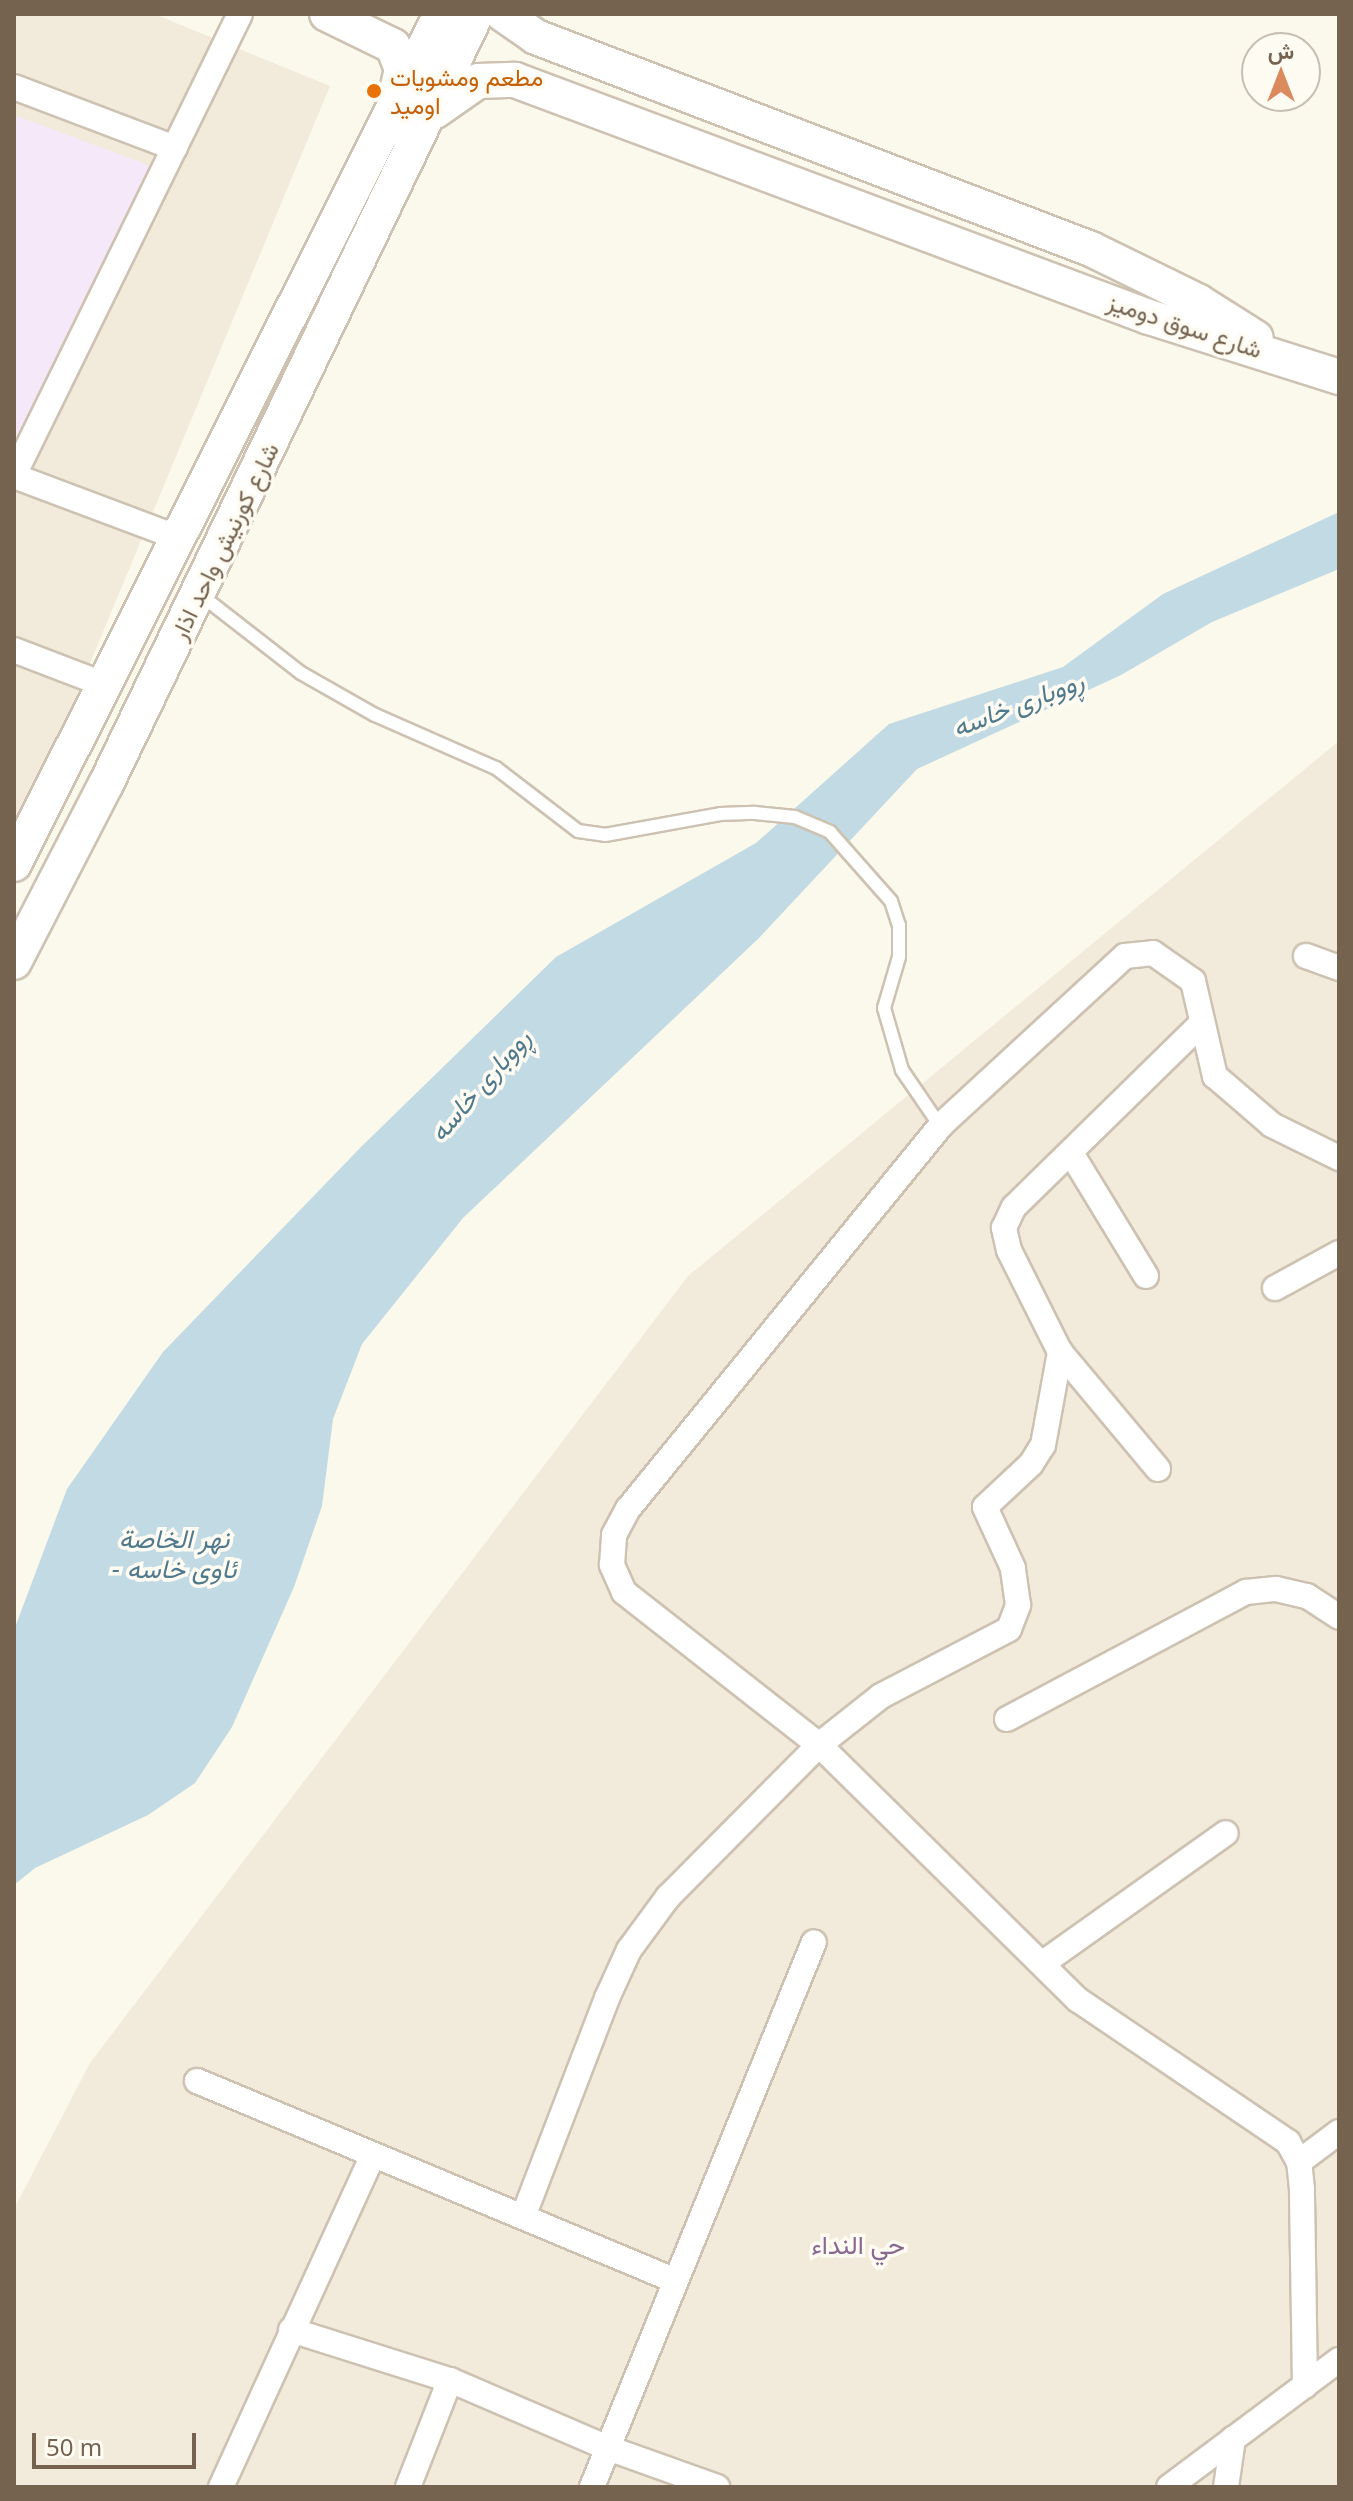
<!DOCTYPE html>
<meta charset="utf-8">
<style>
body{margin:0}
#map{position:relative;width:1353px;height:2501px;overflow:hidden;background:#fbf8ec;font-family:"Noto Sans",Vazirmatn,sans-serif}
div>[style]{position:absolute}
.residential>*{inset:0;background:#f2ebdb}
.education>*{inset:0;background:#f5e8f8}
.water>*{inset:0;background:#c1dae4}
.roads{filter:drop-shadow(2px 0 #cdc2b2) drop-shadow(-2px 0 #cdc2b2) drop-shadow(0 2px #cdc2b2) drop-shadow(0 -2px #cdc2b2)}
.lane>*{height:12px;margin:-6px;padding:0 6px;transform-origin:6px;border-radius:6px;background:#fff}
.street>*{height:24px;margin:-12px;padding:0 12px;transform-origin:12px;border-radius:12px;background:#fff}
.secondary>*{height:34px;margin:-17px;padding:0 17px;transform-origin:17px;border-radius:17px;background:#fff}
.dots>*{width:22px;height:22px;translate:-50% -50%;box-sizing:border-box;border:4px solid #fefbf3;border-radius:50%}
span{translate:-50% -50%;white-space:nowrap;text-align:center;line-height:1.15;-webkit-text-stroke:7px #fefbf3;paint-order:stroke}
.food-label{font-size:24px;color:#c56008}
.left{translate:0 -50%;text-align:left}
.street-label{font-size:24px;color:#756350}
.water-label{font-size:26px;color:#4f798d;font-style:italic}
.neighbourhood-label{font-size:26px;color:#896890}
.frame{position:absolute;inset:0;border:16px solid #756350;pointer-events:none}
.north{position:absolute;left:1241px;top:32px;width:80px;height:80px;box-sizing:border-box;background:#fefbf3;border:2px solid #c7beb2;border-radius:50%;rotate:0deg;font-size:22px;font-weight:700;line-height:32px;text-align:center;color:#756350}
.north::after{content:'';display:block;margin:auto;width:28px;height:36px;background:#da8a5d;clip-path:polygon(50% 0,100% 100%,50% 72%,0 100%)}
.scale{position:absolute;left:32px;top:2433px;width:164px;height:36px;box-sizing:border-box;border:4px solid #756350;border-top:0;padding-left:10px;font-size:24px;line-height:28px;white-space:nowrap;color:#756350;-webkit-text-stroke:6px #fefbf3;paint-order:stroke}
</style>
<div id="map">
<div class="residential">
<i style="clip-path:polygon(14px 14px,154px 14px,330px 86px,14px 846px)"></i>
<i style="clip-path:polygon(1339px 741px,1339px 2487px,14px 2487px,14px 2209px,90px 2063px,688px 1276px)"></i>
</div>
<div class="education">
<i style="clip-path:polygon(14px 115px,151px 166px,14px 454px)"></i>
</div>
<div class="water">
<i style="clip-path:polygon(1339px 512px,1339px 569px,1212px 622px,1121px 675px,917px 769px,759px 938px,463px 1218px,362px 1344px,333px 1419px,322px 1506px,294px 1587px,232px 1727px,195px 1783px,148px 1815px,35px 1868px,14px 1885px,14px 1630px,67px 1489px,163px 1352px,361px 1147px,556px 957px,756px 843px,889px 724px,1063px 667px,1163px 594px)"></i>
</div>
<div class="roads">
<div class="lane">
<i style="left:202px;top:596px;width:125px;rotate:37.9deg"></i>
<i style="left:301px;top:673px;width:85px;rotate:29.6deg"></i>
<i style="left:375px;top:715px;width:132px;rotate:23.7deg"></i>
<i style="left:496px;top:768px;width:103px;rotate:37.5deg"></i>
<i style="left:578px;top:831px;width:27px;rotate:8deg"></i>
<i style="left:605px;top:835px;width:117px;rotate:-10.3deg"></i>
<i style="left:720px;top:814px;width:35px;rotate:-2deg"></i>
<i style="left:755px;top:813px;width:40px;rotate:5.7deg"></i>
<i style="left:795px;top:817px;width:38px;rotate:23deg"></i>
<i style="left:830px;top:832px;width:92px;rotate:48.5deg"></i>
<i style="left:891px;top:901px;width:25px;rotate:72deg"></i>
<i style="left:899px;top:925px;width:32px;rotate:90deg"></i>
<i style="left:899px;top:957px;width:53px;rotate:106.4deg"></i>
<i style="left:884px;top:1008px;width:65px;rotate:73.8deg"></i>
<i style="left:902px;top:1070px;width:68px;rotate:55.8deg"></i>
</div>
<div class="street">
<i style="left:14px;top:87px;width:172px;rotate:20.8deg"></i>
<i style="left:14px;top:475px;width:513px;rotate:-63.88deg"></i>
<i style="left:14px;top:476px;width:173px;rotate:20.6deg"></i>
<i style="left:14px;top:650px;width:95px;rotate:20.9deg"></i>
<i style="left:1306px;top:956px;width:35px;rotate:20deg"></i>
<i style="left:1071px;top:1153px;width:144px;rotate:58.6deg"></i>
<i style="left:1275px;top:1288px;width:73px;rotate:-28.7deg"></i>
<i style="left:1158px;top:1469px;width:153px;rotate:-129.9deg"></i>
<i style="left:1060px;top:1352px;width:114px;rotate:-116.6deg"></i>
<i style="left:1009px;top:1250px;width:23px;rotate:-103deg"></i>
<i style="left:1004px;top:1228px;width:23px;rotate:-65deg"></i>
<i style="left:1014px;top:1207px;width:263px;rotate:-44.4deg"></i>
<i style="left:1007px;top:1719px;width:271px;rotate:-28deg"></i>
<i style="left:1246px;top:1592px;width:30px;rotate:-6deg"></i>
<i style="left:1276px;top:1589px;width:32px;rotate:13deg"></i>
<i style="left:1307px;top:1596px;width:38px;rotate:33deg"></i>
<i style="left:1043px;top:1963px;width:224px;rotate:-35.4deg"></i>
<i style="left:197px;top:2081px;width:519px;rotate:22.66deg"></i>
<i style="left:1299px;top:2162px;width:50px;rotate:-36.9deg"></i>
<i style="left:523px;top:2217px;width:235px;rotate:-69deg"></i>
<i style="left:607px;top:1998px;width:53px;rotate:-65.4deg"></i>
<i style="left:629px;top:1950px;width:66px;rotate:-53.7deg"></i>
<i style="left:668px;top:1897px;width:214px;rotate:-45.2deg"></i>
<i style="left:819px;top:1745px;width:79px;rotate:-38.3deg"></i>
<i style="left:881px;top:1696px;width:144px;rotate:-27.6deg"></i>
<i style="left:1009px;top:1629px;width:26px;rotate:-69deg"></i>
<i style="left:1018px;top:1605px;width:37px;rotate:-98deg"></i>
<i style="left:1013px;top:1568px;width:67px;rotate:-114.7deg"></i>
<i style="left:985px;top:1507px;width:63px;rotate:-43.1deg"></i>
<i style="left:1031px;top:1464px;width:22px;rotate:-58deg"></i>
<i style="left:1043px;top:1445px;width:95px;rotate:-79.6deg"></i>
<i style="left:291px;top:2330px;width:167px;rotate:17.5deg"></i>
<i style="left:450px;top:2380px;width:172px;rotate:23.3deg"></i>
<i style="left:608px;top:2448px;width:116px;rotate:19.7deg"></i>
<i style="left:1305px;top:2386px;width:197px;rotate:-90.9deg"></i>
<i style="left:1302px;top:2189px;width:27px;rotate:-96deg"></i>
<i style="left:1299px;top:2162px;width:23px;rotate:-119deg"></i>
<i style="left:1288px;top:2142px;width:254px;rotate:-145.9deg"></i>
<i style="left:1078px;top:2000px;width:363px;rotate:-135.4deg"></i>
<i style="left:819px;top:1745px;width:248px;rotate:-141.9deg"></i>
<i style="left:624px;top:1592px;width:30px;rotate:-114deg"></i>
<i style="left:612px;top:1565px;width:30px;rotate:-86deg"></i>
<i style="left:614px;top:1535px;width:30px;rotate:-62deg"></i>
<i style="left:628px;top:1509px;width:494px;rotate:-50.8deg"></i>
<i style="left:940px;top:1126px;width:251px;rotate:-42.6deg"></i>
<i style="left:1125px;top:956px;width:28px;rotate:-6deg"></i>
<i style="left:1153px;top:953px;width:49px;rotate:35deg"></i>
<i style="left:1193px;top:981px;width:98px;rotate:77deg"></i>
<i style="left:1215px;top:1076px;width:75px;rotate:40.7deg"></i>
<i style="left:1272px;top:1125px;width:75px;rotate:26.2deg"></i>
<i style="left:221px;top:2487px;width:365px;rotate:-65.4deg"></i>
<i style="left:408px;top:2487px;width:115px;rotate:-68.6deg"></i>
<i style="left:592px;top:2487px;width:588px;rotate:-67.84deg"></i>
<i style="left:1169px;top:2487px;width:212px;rotate:-36.8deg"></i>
<i style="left:1226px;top:2487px;width:49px;rotate:-81.7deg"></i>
</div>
<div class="secondary">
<i style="left:327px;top:14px;width:73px;rotate:25.9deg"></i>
<i style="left:393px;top:46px;width:25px;rotate:69deg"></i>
<i style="left:402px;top:69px;width:26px;rotate:103deg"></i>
<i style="left:503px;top:14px;width:40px;rotate:34.9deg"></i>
<i style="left:536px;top:37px;width:594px;rotate:20.91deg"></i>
<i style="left:1091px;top:249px;width:120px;rotate:26.1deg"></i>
<i style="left:1199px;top:302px;width:67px;rotate:32.3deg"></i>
<i style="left:435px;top:111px;width:52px;rotate:-34.9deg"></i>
<i style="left:478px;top:81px;width:37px;rotate:-2deg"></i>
<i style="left:515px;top:80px;width:677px;rotate:20.5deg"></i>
<i style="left:1149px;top:317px;width:199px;rotate:17.5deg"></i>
<i style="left:14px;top:864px;width:951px;rotate:-63.33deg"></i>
<i style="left:14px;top:962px;width:200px;rotate:-62.7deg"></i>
<i style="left:106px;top:784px;width:854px;rotate:-64.33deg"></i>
</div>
</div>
<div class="dots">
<i style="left:374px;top:91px;background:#e8710a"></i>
</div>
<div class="food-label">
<span class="left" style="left:390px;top:91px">مطعم ومشويات<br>اوميد</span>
</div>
<div class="street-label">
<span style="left:1185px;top:325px;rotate:18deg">شارع سوق دوميز</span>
<span style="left:224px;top:541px;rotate:-64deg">شارع كورنيش واحد اذار</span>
</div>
<div class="water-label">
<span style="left:1018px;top:704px;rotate:-21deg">ڕووباری خاسە</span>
<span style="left:480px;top:1085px;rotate:-49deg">ڕووباری خاسە</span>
<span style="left:174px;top:1554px">نهر الخاصة<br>- ئاوی خاسە</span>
</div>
<div class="neighbourhood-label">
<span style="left:858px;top:2245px">حي النداء</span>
</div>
<div class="frame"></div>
<div class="north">ش</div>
<div class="scale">50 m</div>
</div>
